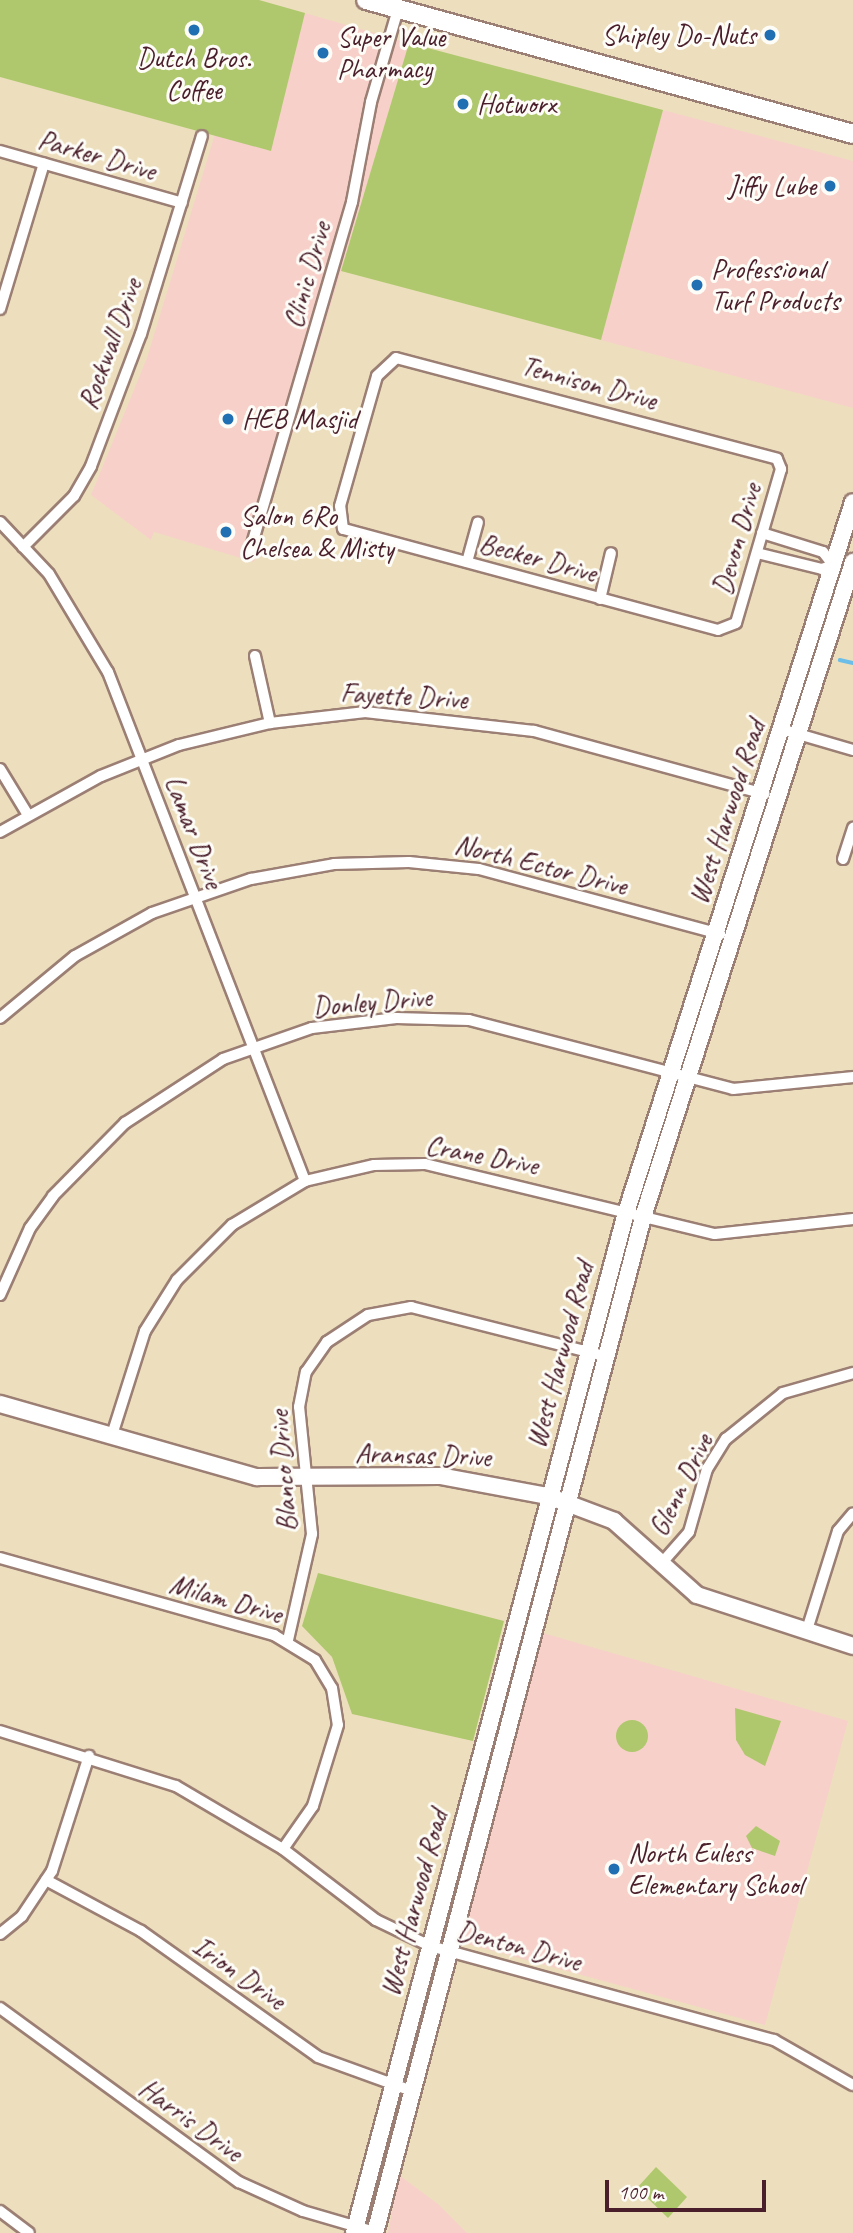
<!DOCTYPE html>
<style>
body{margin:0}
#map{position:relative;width:853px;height:2233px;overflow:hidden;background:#eddfbd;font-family:Caveat,sans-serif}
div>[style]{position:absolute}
.built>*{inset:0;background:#f7d0c9}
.green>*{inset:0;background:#afc86e}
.round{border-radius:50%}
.stream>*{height:3.5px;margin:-1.75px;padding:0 1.75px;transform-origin:1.75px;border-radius:1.75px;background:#6cbee8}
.roads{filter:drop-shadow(2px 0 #9c7f74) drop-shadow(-2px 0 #9c7f74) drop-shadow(0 2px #9c7f74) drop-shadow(0 -2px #9c7f74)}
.street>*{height:10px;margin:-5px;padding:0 5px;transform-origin:5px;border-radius:5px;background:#fff}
.secondary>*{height:16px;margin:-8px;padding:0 8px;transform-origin:8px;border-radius:8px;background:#fff}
.primary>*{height:18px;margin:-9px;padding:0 9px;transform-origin:9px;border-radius:9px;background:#fff}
.dots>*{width:19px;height:19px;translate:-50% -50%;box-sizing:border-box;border:4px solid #fdfcf7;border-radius:50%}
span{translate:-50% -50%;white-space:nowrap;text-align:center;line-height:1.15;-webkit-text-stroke:6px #fdfcf7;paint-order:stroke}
.poi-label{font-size:28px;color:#4a1f2b}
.right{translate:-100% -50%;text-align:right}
.left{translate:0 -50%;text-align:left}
.street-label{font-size:28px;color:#4a1f2b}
.scale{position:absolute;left:605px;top:2180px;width:161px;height:32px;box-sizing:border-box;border:4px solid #4a1f2b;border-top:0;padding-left:9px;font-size:21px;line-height:24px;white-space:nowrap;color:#4a1f2b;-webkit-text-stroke:5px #fdfcf7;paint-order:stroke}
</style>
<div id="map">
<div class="built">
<i style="clip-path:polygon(305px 13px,409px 43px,254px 562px,154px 532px,151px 540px,91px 495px,147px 358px,215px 134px,271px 151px)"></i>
<i style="clip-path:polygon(663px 110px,853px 161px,853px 408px,601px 340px)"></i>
<i style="clip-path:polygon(543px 1633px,848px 1721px,765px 2025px,460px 1942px)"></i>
<i style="clip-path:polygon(399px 2175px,438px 2204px,467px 2233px,388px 2233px)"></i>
</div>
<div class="green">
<i style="clip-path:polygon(0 0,259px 0,305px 13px,271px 151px,0 77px)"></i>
<i style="clip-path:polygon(409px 43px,663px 110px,601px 340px,341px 271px)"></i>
<i style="clip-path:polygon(318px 1573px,504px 1621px,473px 1741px,352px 1714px,332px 1657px,302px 1626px)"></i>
<i style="clip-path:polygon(735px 1708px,781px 1721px,765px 1766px,745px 1755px,736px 1740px)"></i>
<i class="round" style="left:616px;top:1720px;width:32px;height:32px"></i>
<i style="clip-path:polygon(756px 1826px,780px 1841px,775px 1856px,752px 1848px,746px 1836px)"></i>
<i style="clip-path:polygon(656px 2167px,687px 2197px,668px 2218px,637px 2188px)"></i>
</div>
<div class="stream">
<i style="left:840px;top:660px;width:13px;rotate:13deg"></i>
</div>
<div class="roads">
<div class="street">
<i style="left:0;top:151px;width:189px;rotate:15.9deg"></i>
<i style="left:0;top:309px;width:152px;rotate:-73.2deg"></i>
<i style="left:396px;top:358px;width:394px;rotate:14.8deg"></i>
<i style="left:777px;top:459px;width:11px;rotate:68deg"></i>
<i style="left:781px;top:469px;width:160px;rotate:106.3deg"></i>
<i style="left:736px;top:623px;width:19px;rotate:159deg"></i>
<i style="left:718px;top:630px;width:388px;rotate:-164.9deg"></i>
<i style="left:343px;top:529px;width:23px;rotate:-97deg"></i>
<i style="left:340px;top:506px;width:135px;rotate:-74.1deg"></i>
<i style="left:377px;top:376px;width:26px;rotate:-43deg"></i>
<i style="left:0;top:522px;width:71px;rotate:46.7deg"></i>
<i style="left:49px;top:574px;width:114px;rotate:59deg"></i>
<i style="left:108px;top:672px;width:546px;rotate:68.84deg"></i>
<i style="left:762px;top:533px;width:64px;rotate:17.3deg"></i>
<i style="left:823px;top:552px;width:16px;rotate:52deg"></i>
<i style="left:23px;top:547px;width:72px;rotate:-45deg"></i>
<i style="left:74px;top:496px;width:34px;rotate:-60deg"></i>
<i style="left:91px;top:466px;width:141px;rotate:-69.3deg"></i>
<i style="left:141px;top:334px;width:207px;rotate:-72.9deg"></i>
<i style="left:250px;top:551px;width:364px;rotate:-73.7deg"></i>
<i style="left:352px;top:202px;width:102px;rotate:-79.2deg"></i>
<i style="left:371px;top:102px;width:97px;rotate:-73.8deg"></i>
<i style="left:757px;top:553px;width:67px;rotate:13.8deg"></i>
<i style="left:822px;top:569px;width:12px;rotate:-20deg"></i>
<i style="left:467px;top:562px;width:41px;rotate:-74.6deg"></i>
<i style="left:600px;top:599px;width:47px;rotate:-76.6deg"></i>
<i style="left:255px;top:656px;width:69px;rotate:77.4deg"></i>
<i style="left:781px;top:729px;width:75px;rotate:16.3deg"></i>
<i style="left:0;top:769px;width:54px;rotate:58.7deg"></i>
<i style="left:0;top:832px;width:115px;rotate:-29deg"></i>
<i style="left:101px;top:776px;width:84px;rotate:-21.7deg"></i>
<i style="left:179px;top:745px;width:94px;rotate:-13.6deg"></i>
<i style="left:270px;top:723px;width:96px;rotate:-6.6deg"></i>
<i style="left:365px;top:712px;width:170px;rotate:6.4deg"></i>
<i style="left:534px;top:731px;width:239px;rotate:15.3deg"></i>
<i style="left:843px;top:859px;width:33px;rotate:-72deg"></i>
<i style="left:0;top:1018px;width:97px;rotate:-39.6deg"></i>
<i style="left:75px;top:956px;width:88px;rotate:-29.2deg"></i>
<i style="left:152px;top:913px;width:105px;rotate:-19deg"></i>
<i style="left:251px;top:879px;width:84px;rotate:-10.2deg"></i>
<i style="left:334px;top:864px;width:75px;rotate:-1.5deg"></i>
<i style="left:409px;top:862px;width:70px;rotate:5.7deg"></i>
<i style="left:479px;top:869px;width:250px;rotate:15.1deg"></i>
<i style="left:0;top:1295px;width:73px;rotate:-65.9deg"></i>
<i style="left:30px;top:1228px;width:39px;rotate:-54deg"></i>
<i style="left:53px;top:1196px;width:103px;rotate:-45.4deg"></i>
<i style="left:125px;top:1123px;width:117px;rotate:-33.1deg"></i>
<i style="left:223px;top:1059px;width:94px;rotate:-19.2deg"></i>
<i style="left:312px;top:1028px;width:85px;rotate:-6.8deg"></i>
<i style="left:396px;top:1018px;width:73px;rotate:1.6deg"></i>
<i style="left:469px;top:1020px;width:273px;rotate:14.6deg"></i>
<i style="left:733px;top:1089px;width:121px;rotate:-5.7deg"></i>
<i style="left:112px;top:1435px;width:109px;rotate:-72.4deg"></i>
<i style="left:145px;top:1331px;width:60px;rotate:-57.9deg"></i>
<i style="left:177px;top:1280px;width:78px;rotate:-45deg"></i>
<i style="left:232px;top:1225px;width:85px;rotate:-31.1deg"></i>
<i style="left:305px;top:1181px;width:71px;rotate:-13.1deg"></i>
<i style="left:374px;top:1165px;width:51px;rotate:-1.1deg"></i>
<i style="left:425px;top:1164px;width:298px;rotate:13.6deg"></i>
<i style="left:715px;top:1234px;width:139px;rotate:-6.2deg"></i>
<i style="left:0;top:1558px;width:285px;rotate:15.7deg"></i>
<i style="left:274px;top:1635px;width:48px;rotate:31.4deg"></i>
<i style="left:315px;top:1660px;width:33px;rotate:59deg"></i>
<i style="left:332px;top:1688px;width:37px;rotate:81deg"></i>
<i style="left:338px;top:1725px;width:85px;rotate:107.2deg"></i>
<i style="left:313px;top:1806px;width:52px;rotate:124.9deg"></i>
<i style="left:660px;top:1565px;width:44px;rotate:-48.7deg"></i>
<i style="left:689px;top:1532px;width:66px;rotate:-74.1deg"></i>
<i style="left:707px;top:1469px;width:36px;rotate:-58deg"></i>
<i style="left:726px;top:1439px;width:73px;rotate:-38.9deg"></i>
<i style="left:783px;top:1393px;width:73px;rotate:-15.9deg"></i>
<i style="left:806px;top:1633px;width:107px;rotate:-72.6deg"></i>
<i style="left:838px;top:1531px;width:23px;rotate:-50deg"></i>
<i style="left:288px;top:1640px;width:109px;rotate:-77.2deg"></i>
<i style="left:312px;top:1534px;width:128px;rotate:-95.8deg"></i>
<i style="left:299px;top:1407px;width:36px;rotate:-79deg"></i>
<i style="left:306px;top:1372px;width:37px;rotate:-55deg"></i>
<i style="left:327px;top:1342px;width:49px;rotate:-33.4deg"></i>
<i style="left:368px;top:1315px;width:44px;rotate:-10.5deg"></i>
<i style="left:411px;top:1307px;width:199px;rotate:14.2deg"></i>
<i style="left:0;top:1731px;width:184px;rotate:17.4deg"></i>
<i style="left:176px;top:1786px;width:124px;rotate:30.5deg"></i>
<i style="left:283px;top:1849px;width:117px;rotate:37.4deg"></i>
<i style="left:376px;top:1920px;width:60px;rotate:25.7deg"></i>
<i style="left:430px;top:1946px;width:357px;rotate:15.3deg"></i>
<i style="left:774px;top:2040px;width:91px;rotate:29.7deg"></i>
<i style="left:46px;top:1880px;width:108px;rotate:28.2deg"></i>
<i style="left:141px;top:1931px;width:217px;rotate:35.4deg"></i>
<i style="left:318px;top:2057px;width:100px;rotate:19.9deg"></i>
<i style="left:0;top:1934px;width:28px;rotate:-39deg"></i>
<i style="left:22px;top:1916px;width:54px;rotate:-56.3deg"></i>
<i style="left:52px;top:1871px;width:121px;rotate:-72.2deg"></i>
<i style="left:0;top:2008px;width:296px;rotate:36.1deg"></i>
<i style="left:239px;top:2182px;width:70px;rotate:24.4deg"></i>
<i style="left:303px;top:2211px;width:75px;rotate:16.3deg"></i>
<i style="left:0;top:2211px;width:36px;rotate:37deg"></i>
</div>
<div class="secondary">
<i style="left:0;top:1404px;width:267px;rotate:15.9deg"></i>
<i style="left:257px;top:1477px;width:183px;rotate:-0.3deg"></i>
<i style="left:440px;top:1476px;width:110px;rotate:10.5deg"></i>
<i style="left:548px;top:1496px;width:71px;rotate:20.7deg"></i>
<i style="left:614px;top:1521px;width:111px;rotate:41.7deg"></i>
<i style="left:697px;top:1595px;width:164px;rotate:18.1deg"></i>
<i style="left:354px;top:2233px;width:1056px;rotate:-75.07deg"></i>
<i style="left:626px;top:1213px;width:746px;rotate:-72.29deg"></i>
<i style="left:375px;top:2233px;width:1051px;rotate:-75.22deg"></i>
<i style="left:643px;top:1217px;width:688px;rotate:-72.22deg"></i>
</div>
<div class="primary">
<i style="left:366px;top:0;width:505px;rotate:15.38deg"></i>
</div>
</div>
<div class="dots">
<i style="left:194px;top:30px;background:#1f6fb2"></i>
<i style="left:770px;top:35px;background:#1f6fb2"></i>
<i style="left:323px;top:53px;background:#1f6fb2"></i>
<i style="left:463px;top:104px;background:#1f6fb2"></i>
<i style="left:830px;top:186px;background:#1f6fb2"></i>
<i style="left:697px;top:285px;background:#1f6fb2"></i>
<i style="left:228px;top:419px;background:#1f6fb2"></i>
<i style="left:226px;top:532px;background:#1f6fb2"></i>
<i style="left:614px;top:1869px;background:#1f6fb2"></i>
</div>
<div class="poi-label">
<span class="right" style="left:756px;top:35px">Shipley Do-Nuts</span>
<span class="left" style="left:337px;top:53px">Super Value<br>Pharmacy</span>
<span style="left:194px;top:74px">Dutch Bros.<br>Coffee</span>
<span class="left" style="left:477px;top:104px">Hotworx</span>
<span class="right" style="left:816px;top:186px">Jiffy Lube</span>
<span class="left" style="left:711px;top:285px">Professional<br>Turf Products</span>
<span class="left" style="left:242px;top:419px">HEB Masjid</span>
<span class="left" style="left:240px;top:532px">Salon 6Ro<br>Chelsea &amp; Misty</span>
<span class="left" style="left:628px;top:1869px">North Euless<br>Elementary School</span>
</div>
<div class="street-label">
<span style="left:97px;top:155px;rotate:16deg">Parker Drive</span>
<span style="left:307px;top:275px;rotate:-74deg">Clinic Drive</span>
<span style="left:110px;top:344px;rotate:-70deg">Rockwall Drive</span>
<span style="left:589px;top:383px;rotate:15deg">Tennison Drive</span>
<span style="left:737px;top:539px;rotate:-74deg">Devon Drive</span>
<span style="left:538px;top:558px;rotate:15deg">Becker Drive</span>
<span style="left:404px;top:696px;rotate:3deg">Fayette Drive</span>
<span style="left:727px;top:812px;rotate:-72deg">West Harwood Road</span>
<span style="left:194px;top:832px;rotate:69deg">Lamar Drive</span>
<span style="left:541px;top:865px;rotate:14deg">North Ector Drive</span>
<span style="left:372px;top:1002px;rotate:-5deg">Donley Drive</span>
<span style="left:482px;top:1155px;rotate:11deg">Crane Drive</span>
<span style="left:560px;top:1355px;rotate:-75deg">West Harwood Road</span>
<span style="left:423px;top:1455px;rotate:2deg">Aransas Drive</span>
<span style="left:283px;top:1471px;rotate:-94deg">Blanco Drive</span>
<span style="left:681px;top:1485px;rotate:-64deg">Glenn Drive</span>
<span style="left:226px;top:1599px;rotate:16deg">Milam Drive</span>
<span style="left:414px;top:1903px;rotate:-75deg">West Harwood Road</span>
<span style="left:519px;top:1946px;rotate:15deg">Denton Drive</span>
<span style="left:239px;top:1973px;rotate:35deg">Irion Drive</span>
<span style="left:191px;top:2120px;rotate:36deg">Harris Drive</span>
</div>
<div class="scale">100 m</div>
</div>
